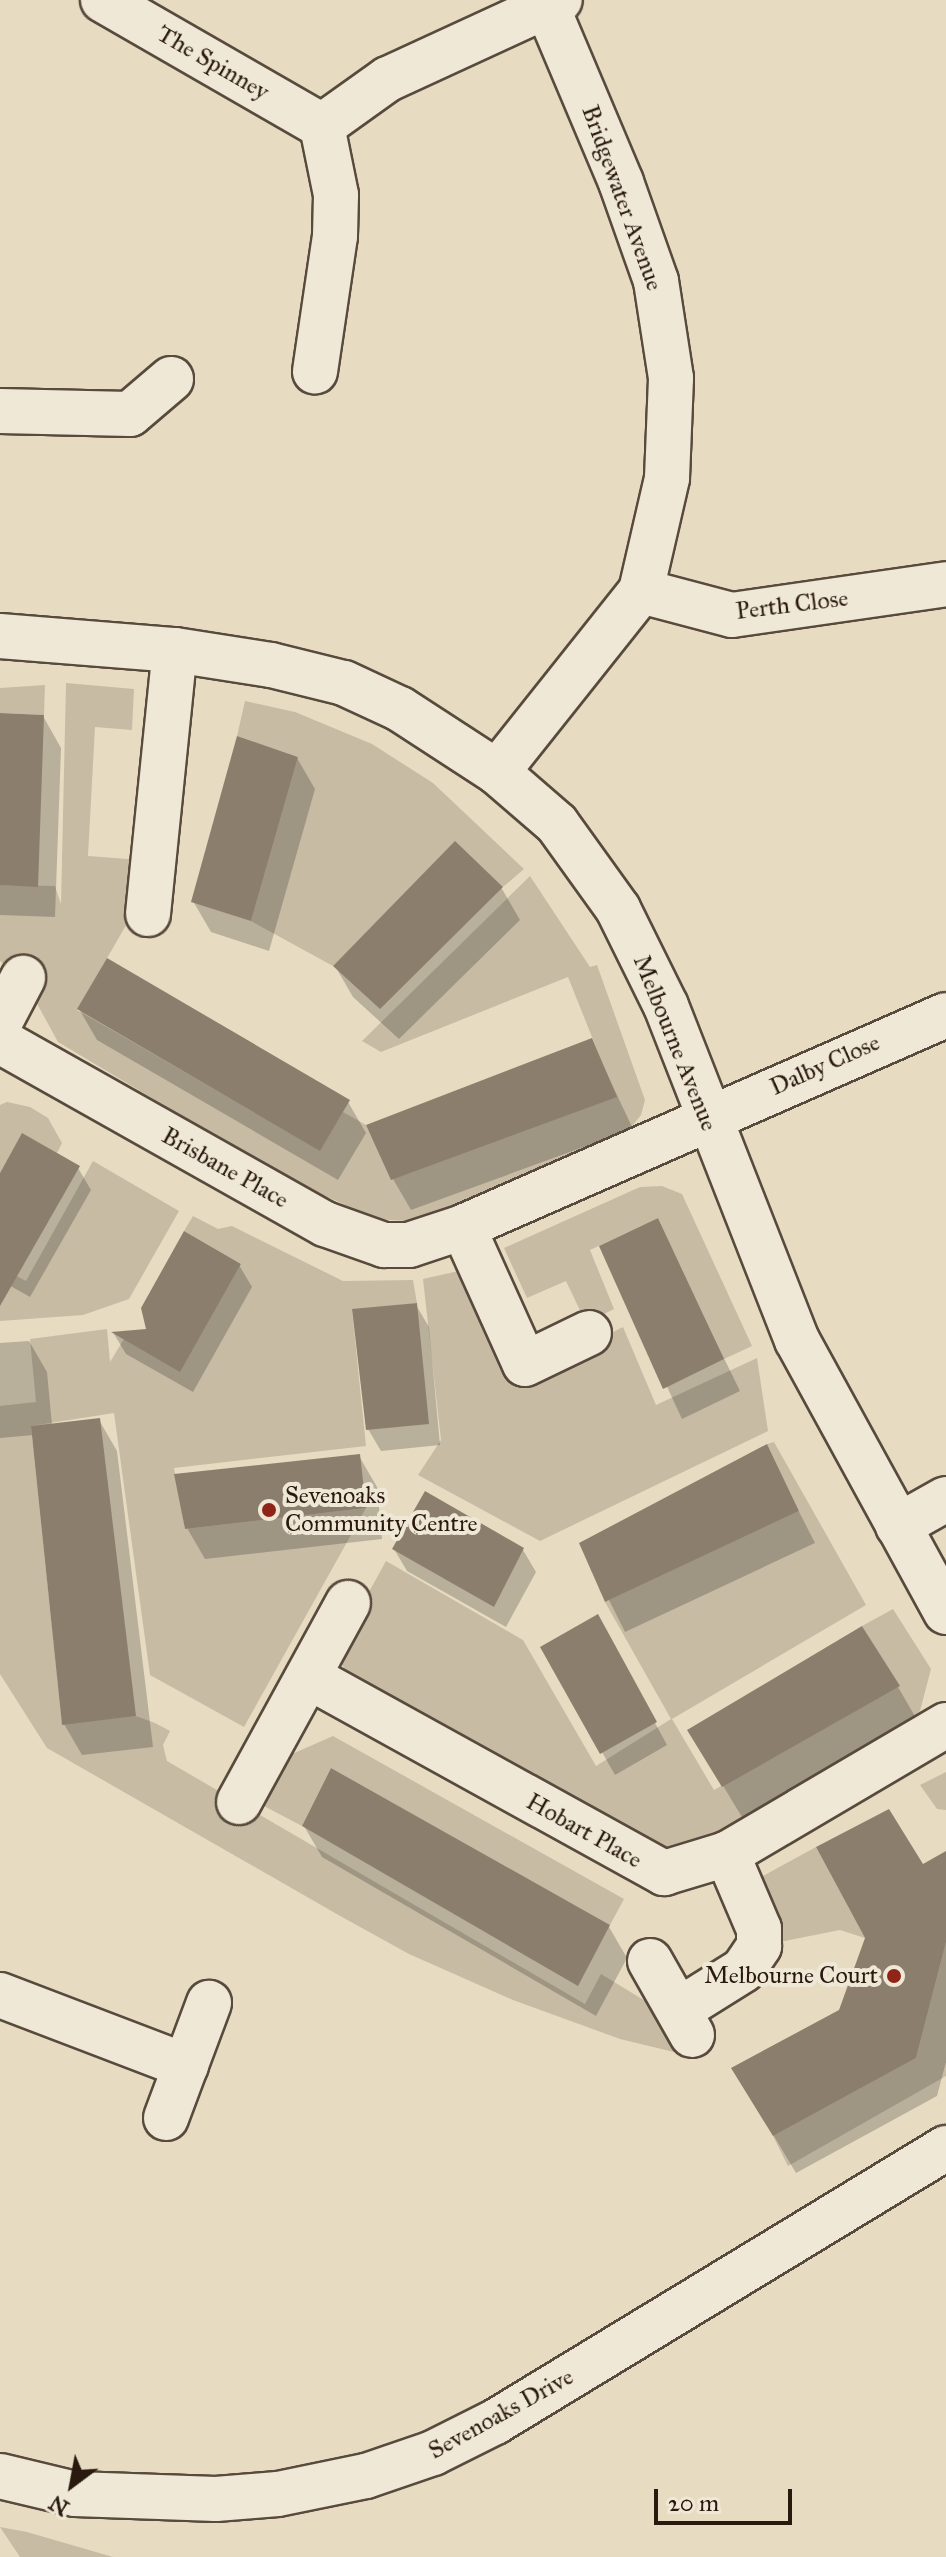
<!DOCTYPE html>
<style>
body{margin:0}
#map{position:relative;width:946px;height:2557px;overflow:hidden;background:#e7dcc2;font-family:"IM FELL Great Primer",serif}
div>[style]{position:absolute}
.green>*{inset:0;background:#c7bba4}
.shadow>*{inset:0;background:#0003}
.building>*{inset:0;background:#8c7e6c}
.roads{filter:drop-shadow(2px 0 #584a3c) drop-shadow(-2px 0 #584a3c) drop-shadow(0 2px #584a3c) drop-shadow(0 -2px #584a3c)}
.minor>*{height:44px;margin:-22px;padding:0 22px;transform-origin:22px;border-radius:22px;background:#efe8d7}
.dots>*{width:22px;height:22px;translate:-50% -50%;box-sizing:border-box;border:4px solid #efe8d7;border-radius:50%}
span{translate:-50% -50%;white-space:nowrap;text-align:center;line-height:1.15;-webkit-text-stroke:8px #efe8d7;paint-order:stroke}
.street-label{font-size:24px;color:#29190f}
.poi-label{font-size:24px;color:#29190f}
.left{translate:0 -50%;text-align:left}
.right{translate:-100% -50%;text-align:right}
.north{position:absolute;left:32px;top:2445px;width:80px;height:80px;-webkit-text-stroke:6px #efe8d7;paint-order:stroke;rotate:212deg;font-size:22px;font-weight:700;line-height:32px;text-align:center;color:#29190f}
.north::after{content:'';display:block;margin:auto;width:28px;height:36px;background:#29190f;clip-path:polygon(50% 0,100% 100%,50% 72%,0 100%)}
.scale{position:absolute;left:654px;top:2489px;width:138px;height:36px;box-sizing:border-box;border:4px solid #29190f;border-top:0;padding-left:10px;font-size:24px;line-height:28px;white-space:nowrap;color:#29190f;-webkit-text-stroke:6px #efe8d7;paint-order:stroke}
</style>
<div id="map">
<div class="green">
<i style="clip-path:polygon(66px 683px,134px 689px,132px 730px,95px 727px,88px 856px,141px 860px,136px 908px,77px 1010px,320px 1150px,343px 1112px,366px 1125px,392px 1179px,616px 1097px,568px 977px,381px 1052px,362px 1041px,530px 876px,590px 967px,597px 965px,645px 1100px,641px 1115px,628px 1131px,445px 1211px,407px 1221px,376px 1219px,288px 1179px,58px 1042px,23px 978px,0 961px,0 885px,55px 886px,61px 904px)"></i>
<i style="clip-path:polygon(45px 685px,44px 715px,0 713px,0 688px)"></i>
<i style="clip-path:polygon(245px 701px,295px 712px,372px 744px,433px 783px,524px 869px,503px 887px,455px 842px,333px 966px,251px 921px,298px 757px,237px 736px)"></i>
<i style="clip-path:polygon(7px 1102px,30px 1107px,48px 1118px,62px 1143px,57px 1153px,22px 1134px,0 1173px,0 1105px)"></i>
<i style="clip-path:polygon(93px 1161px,179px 1211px,129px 1299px,83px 1315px,0 1321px,0 1267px,26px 1281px)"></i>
<i style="clip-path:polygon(662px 1186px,682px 1194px,752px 1346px,724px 1359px,658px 1218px,590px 1250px,614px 1309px,586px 1323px,566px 1281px,527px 1298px,504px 1248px,640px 1187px)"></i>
<i style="clip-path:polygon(193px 1216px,218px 1229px,232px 1226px,343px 1281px,413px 1280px,417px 1303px,352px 1310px,366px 1446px,174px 1468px,185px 1529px,366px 1508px,244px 1727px,150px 1675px,114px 1413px,31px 1426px,62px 1724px,136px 1716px,155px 1723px,170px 1731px,163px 1745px,167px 1761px,585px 2004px,601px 1974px,647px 2002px,678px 2053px,620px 2039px,513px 2000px,409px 1954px,342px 1917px,47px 1748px,0 1674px,0 1406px,36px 1402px,30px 1339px,107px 1329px,110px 1362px,124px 1339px,180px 1371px,241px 1264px,184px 1231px)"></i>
<i style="clip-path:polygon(463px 1270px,511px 1383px,623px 1327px,656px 1405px,757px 1358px,768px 1431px,540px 1541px,418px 1475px,441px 1440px,423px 1279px)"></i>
<i style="clip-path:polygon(774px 1442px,866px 1605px,672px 1719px,714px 1790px,899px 1686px,862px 1626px,893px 1609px,931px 1669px,920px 1711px,908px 1721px,715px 1837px,662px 1851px,347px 1673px,341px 1663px,342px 1641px,386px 1561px,523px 1640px,596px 1766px,671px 1719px,605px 1602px,799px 1511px,767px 1444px)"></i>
<i style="clip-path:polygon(333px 1736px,624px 1899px,610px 1925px,331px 1768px,302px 1826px,264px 1806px,292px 1754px)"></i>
<i style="clip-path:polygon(946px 1772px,946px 1810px,937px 1809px,920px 1785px)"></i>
<i style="clip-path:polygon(816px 1847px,865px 1938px,840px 1930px,759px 1946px,741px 1888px)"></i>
<i style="clip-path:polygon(946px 1942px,946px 2076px,788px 2166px,773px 2136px,916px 2058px)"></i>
<i style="clip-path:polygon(0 2527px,27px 2532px,113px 2557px,20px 2557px)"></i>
</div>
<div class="shadow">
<i style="clip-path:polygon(0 715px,43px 716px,61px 748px,55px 917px,0 915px)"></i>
<i style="clip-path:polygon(297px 758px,315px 789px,269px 951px,211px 932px,193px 901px)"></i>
<i style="clip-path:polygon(455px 844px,502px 889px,520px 920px,399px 1039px,353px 997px,335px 966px)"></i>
<i style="clip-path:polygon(79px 1009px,348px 1102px,366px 1133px,338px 1180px,97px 1040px)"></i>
<i style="clip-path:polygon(591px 1040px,633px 1129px,411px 1210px,393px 1179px)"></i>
<i style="clip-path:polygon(78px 1168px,91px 1190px,30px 1297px,0 1280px,0 1177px)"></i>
<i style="clip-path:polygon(657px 1221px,740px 1391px,682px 1419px,602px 1247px)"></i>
<i style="clip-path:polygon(239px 1265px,252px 1287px,193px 1392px,126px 1354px,114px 1334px,148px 1331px)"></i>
<i style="clip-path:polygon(416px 1305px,429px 1327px,440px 1445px,381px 1451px,368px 1429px)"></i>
<i style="clip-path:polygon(29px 1341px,47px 1372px,52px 1425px,99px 1420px,117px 1451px,153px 1747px,82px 1755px,64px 1724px,34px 1435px,0 1438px,0 1343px)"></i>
<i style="clip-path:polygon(766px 1447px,815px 1543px,625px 1632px,581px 1544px)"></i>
<i style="clip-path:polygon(359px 1456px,377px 1487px,382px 1539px,205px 1559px,187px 1528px)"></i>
<i style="clip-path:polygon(394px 1549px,523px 1550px,536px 1572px,506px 1627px,407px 1571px)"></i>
<i style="clip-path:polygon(609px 1638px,667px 1745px,615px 1775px,543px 1648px)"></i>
<i style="clip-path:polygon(898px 1687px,916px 1718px,742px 1817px,708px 1761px)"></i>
<i style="clip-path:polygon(304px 1826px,609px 1927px,627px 1958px,596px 2016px,322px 1857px)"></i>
<i style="clip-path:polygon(946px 1854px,946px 2062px,937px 2096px,796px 2173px,756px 2106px,841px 2011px,922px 1867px)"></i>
</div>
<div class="building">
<i style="clip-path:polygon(0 713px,44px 715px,38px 887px,0 885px)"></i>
<i style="clip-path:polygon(237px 736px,298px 757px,251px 921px,191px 902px)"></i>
<i style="clip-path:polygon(455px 841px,503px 887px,380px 1009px,333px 966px)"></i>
<i style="clip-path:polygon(107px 958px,350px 1100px,320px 1151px,77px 1009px)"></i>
<i style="clip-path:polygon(592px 1038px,617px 1097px,391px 1180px,366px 1125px)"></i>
<i style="clip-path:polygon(22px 1133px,80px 1166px,0 1306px,0 1173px)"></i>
<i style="clip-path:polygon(658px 1218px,724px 1359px,663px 1389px,599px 1246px)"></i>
<i style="clip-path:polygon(184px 1231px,241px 1264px,180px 1372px,111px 1332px,146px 1329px,141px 1308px)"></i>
<i style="clip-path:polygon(417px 1303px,429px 1424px,366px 1430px,352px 1309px)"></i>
<i style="clip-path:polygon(100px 1418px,136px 1716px,62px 1725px,31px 1426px)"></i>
<i style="clip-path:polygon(767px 1444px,799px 1511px,605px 1602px,579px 1543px)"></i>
<i style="clip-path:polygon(360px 1454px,366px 1508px,185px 1529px,174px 1474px)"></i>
<i style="clip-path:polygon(425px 1491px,524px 1548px,494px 1607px,392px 1549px)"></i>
<i style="clip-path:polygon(598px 1614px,657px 1722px,600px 1754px,540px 1647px)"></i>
<i style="clip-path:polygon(862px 1626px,900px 1686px,722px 1787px,687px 1730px)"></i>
<i style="clip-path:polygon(331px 1768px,610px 1925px,578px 1986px,302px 1826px)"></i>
<i style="clip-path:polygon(889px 1809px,923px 1864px,946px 1851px,946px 1942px,916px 2058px,773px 2136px,731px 2068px,839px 2010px,865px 1938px,816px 1847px)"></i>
</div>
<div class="roads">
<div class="minor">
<i style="left:103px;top:0;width:253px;rotate:29.9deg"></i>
<i style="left:322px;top:126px;width:70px;rotate:78.5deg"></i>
<i style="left:336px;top:195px;width:41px;rotate:91.4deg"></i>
<i style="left:335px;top:236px;width:137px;rotate:98.4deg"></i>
<i style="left:322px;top:126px;width:81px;rotate:-35.5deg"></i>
<i style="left:388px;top:79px;width:189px;rotate:-24.7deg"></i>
<i style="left:0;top:411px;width:130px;rotate:1.3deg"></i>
<i style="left:130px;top:414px;width:54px;rotate:-40.5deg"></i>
<i style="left:641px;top:591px;width:94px;rotate:14.8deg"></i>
<i style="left:732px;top:615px;width:216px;rotate:-8.2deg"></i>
<i style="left:0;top:636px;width:176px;rotate:4.6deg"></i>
<i style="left:175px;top:650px;width:97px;rotate:8.9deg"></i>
<i style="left:271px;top:665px;width:75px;rotate:13.9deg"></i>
<i style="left:344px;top:683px;width:62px;rotate:24.9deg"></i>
<i style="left:400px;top:709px;width:116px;rotate:33deg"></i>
<i style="left:497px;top:772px;width:79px;rotate:40.9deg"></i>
<i style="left:557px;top:824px;width:105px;rotate:54.3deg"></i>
<i style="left:618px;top:909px;width:108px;rotate:63.7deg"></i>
<i style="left:666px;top:1006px;width:359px;rotate:68.6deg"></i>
<i style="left:797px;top:1340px;width:310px;rotate:61.3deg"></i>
<i style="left:497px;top:772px;width:231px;rotate:-51.5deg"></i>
<i style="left:641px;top:591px;width:116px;rotate:-77deg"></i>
<i style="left:667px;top:478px;width:100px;rotate:-87.7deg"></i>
<i style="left:671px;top:378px;width:98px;rotate:-98.8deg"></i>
<i style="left:656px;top:281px;width:105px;rotate:-109.5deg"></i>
<i style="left:621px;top:182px;width:188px;rotate:-112.9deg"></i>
<i style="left:148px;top:914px;width:265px;rotate:-84.2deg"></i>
<i style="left:0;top:1022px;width:50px;rotate:-62.4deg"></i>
<i style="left:0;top:1041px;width:373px;rotate:29.4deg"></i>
<i style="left:325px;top:1224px;width:63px;rotate:19.6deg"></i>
<i style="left:384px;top:1245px;width:25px"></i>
<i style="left:409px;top:1245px;width:57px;rotate:-18.4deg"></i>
<i style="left:463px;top:1227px;width:527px;rotate:-23.7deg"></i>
<i style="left:463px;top:1227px;width:150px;rotate:65.7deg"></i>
<i style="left:525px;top:1364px;width:71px;rotate:-25.8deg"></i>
<i style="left:898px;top:1526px;width:55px;rotate:-29.4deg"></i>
<i style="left:309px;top:1677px;width:406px;rotate:28.9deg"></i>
<i style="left:664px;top:1873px;width:66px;rotate:-16.8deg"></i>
<i style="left:727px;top:1854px;width:254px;rotate:-30.5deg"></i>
<i style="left:239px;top:1802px;width:227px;rotate:-61.3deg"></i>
<i style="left:650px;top:1961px;width:85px;rotate:60.4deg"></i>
<i style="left:0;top:1995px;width:199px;rotate:20.9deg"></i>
<i style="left:679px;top:2010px;width:75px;rotate:-32deg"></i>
<i style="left:743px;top:1970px;width:29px;rotate:-56deg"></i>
<i style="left:759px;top:1946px;width:17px;rotate:-90deg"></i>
<i style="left:759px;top:1929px;width:82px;rotate:-113.1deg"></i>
<i style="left:166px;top:2118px;width:123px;rotate:-69.5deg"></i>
<i style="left:0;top:2476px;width:77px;rotate:13.5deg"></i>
<i style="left:75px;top:2494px;width:141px;rotate:2deg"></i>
<i style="left:216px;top:2499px;width:62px;rotate:-4.6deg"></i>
<i style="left:278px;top:2494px;width:90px;rotate:-11.6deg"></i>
<i style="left:366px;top:2476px;width:71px;rotate:-18.9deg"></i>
<i style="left:433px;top:2453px;width:69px;rotate:-26.6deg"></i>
<i style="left:495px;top:2422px;width:528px;rotate:-31.28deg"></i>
</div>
</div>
<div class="dots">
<i style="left:269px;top:1510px;background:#8f2418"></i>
<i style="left:894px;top:1976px;background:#8f2418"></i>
</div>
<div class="street-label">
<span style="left:213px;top:63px;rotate:30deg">The Spinney</span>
<span style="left:622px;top:198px;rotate:70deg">Bridgewater Avenue</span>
<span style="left:792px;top:605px;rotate:-7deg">Perth Close</span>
<span style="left:675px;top:1043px;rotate:68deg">Melbourne Avenue</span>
<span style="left:825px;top:1065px;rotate:-24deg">Dalby Close</span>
<span style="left:225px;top:1168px;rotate:29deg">Brisbane Place</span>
<span style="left:584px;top:1831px;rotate:29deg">Hobart Place</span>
<span style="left:501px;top:2414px;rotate:-29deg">Sevenoaks Drive</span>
</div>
<div class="poi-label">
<span class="left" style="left:285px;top:1510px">Sevenoaks<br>Community Centre</span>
<span class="right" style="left:878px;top:1976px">Melbourne Court</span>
</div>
<div class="north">N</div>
<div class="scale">20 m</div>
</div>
